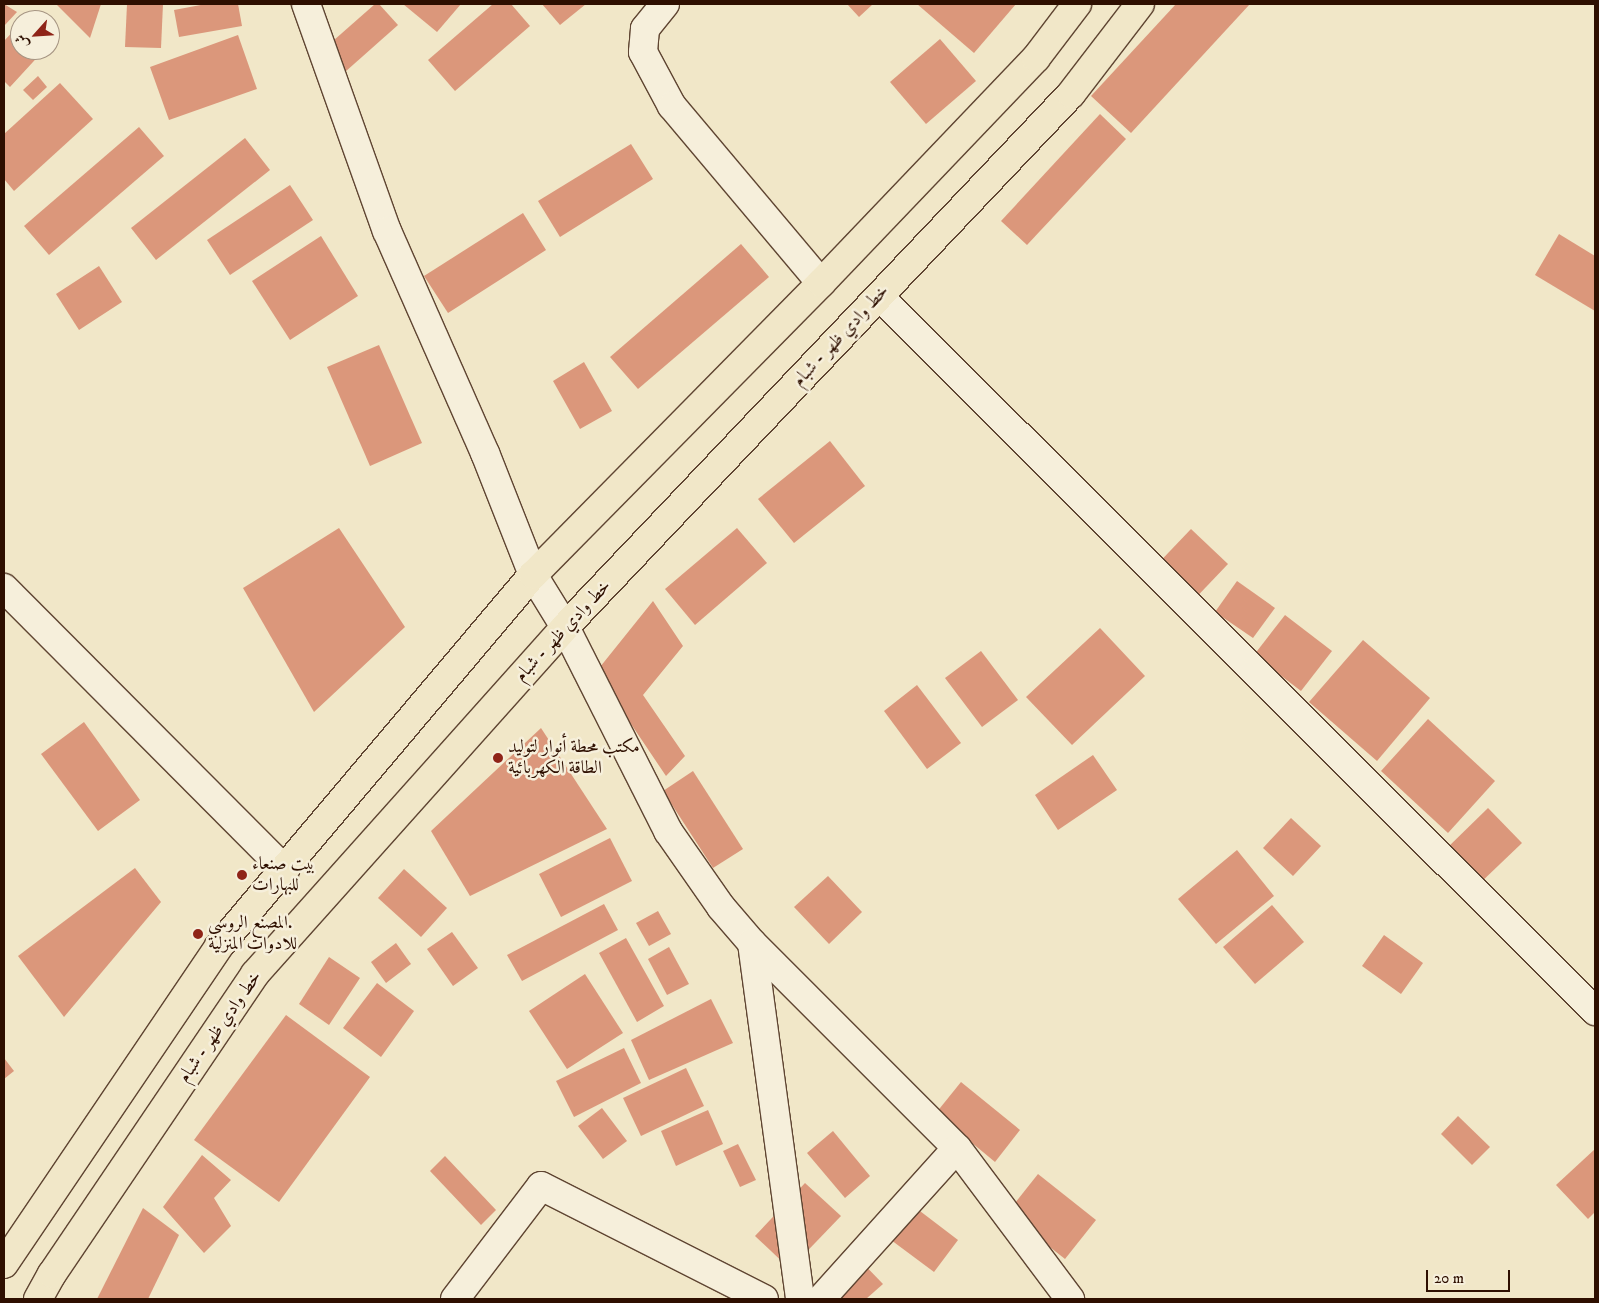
<!DOCTYPE html>
<meta charset="utf-8">
<style>
body{margin:0}
#map{position:relative;width:1599px;height:1303px;overflow:hidden;background:#f1e7c8;font-family:"IM FELL DW Pica",Amiri,serif}
div>[style]{position:absolute}
.building>*{inset:0;background:#db977b}
.roads{filter:drop-shadow(1px 0 #5f4532) drop-shadow(-1px 0 #5f4532) drop-shadow(0 1px #5f4532) drop-shadow(0 -1px #5f4532)}
.minor>*{height:28px;margin:-14px;padding:0 14px;transform-origin:14px;border-radius:14px;background:#f6efdb}
.major>*{height:28px;margin:-14px;padding:0 14px;transform-origin:14px;border-radius:14px;background:#f1e7c8}
.dots>*{width:14px;height:14px;translate:-50% -50%;box-sizing:border-box;border:2px solid #f6efdb;border-radius:50%}
span{translate:-50% -50%;white-space:nowrap;text-align:center;line-height:1.15;-webkit-text-stroke:5px #f6efdb;paint-order:stroke}
.street-label{font-size:18px;color:#2e0f00}
.poi-label{font-size:18px;color:#2e0f00}
.left{translate:0 -50%;text-align:left}
.frame{position:absolute;inset:0;border:5px solid #2e0f00;pointer-events:none}
.north{position:absolute;left:10px;top:10px;width:50px;height:50px;box-sizing:border-box;background:#f6efdb;border:1px solid #a69583;border-radius:50%;rotate:244deg;font-size:14px;font-weight:700;line-height:20px;text-align:center;color:#2e0f00}
.north::after{content:'';display:block;margin:auto;width:18px;height:22px;background:#8f2418;clip-path:polygon(50% 0,100% 100%,50% 72%,0 100%)}
.scale{position:absolute;left:1426px;top:1270px;width:84px;height:22px;box-sizing:border-box;border:2px solid #2e0f00;border-top:0;padding-left:6px;font-size:15px;line-height:18px;white-space:nowrap;color:#2e0f00;-webkit-text-stroke:4px #f6efdb;paint-order:stroke}
</style>
<div id="map">
<div class="building">
<i style="clip-path:polygon(4px 4px,17px 12px,4px 26px)"></i>
<i style="clip-path:polygon(56px 4px,101px 4px,90px 38px)"></i>
<i style="clip-path:polygon(127px 4px,163px 4px,161px 48px,125px 47px)"></i>
<i style="clip-path:polygon(206px 4px,238px 4px,242px 26px,179px 37px,174px 10px)"></i>
<i style="clip-path:polygon(375px 4px,379px 4px,398px 25px,345px 72px,325px 48px)"></i>
<i style="clip-path:polygon(403px 4px,461px 4px,437px 32px)"></i>
<i style="clip-path:polygon(493px 4px,511px 4px,530px 26px,455px 91px,428px 60px)"></i>
<i style="clip-path:polygon(542px 4px,586px 4px,560px 25px)"></i>
<i style="clip-path:polygon(847px 4px,873px 4px,859px 17px)"></i>
<i style="clip-path:polygon(917px 4px,1016px 4px,974px 53px)"></i>
<i style="clip-path:polygon(1176px 4px,1250px 4px,1131px 133px,1091px 96px)"></i>
<i style="clip-path:polygon(20px 24px,20px 50px,44px 50px,10px 87px,4px 81px,4px 41px)"></i>
<i style="clip-path:polygon(238px 35px,257px 89px,169px 120px,150px 67px)"></i>
<i style="clip-path:polygon(940px 39px,976px 81px,926px 124px,890px 82px)"></i>
<i style="clip-path:polygon(38px 76px,47px 87px,33px 100px,23px 90px)"></i>
<i style="clip-path:polygon(60px 83px,93px 119px,14px 191px,4px 179px,4px 134px)"></i>
<i style="clip-path:polygon(1100px 114px,1126px 139px,1027px 245px,1001px 221px)"></i>
<i style="clip-path:polygon(139px 127px,164px 156px,49px 255px,24px 226px)"></i>
<i style="clip-path:polygon(245px 138px,270px 170px,156px 260px,131px 228px)"></i>
<i style="clip-path:polygon(631px 144px,653px 179px,560px 237px,538px 201px)"></i>
<i style="clip-path:polygon(290px 185px,313px 220px,230px 275px,207px 240px)"></i>
<i style="clip-path:polygon(523px 213px,546px 250px,448px 313px,424px 276px)"></i>
<i style="clip-path:polygon(1559px 234px,1595px 256px,1595px 311px,1535px 275px)"></i>
<i style="clip-path:polygon(321px 236px,358px 296px,290px 340px,252px 281px)"></i>
<i style="clip-path:polygon(741px 244px,769px 277px,638px 389px,610px 357px)"></i>
<i style="clip-path:polygon(99px 266px,122px 302px,79px 330px,56px 294px)"></i>
<i style="clip-path:polygon(379px 345px,422px 443px,370px 466px,327px 367px)"></i>
<i style="clip-path:polygon(584px 362px,612px 411px,580px 429px,553px 381px)"></i>
<i style="clip-path:polygon(830px 441px,865px 486px,794px 543px,758px 499px)"></i>
<i style="clip-path:polygon(339px 528px,405px 627px,314px 712px,243px 588px)"></i>
<i style="clip-path:polygon(737px 528px,767px 563px,695px 625px,665px 589px)"></i>
<i style="clip-path:polygon(1191px 529px,1228px 564px,1186px 608px,1149px 573px)"></i>
<i style="clip-path:polygon(1237px 581px,1275px 608px,1253px 638px,1215px 612px)"></i>
<i style="clip-path:polygon(653px 601px,683px 646px,643px 695px,685px 756px,666px 776px,596px 672px)"></i>
<i style="clip-path:polygon(1285px 615px,1332px 651px,1301px 691px,1254px 655px)"></i>
<i style="clip-path:polygon(1100px 628px,1145px 676px,1072px 745px,1026px 697px)"></i>
<i style="clip-path:polygon(1363px 640px,1430px 698px,1377px 761px,1309px 702px)"></i>
<i style="clip-path:polygon(981px 651px,1018px 700px,982px 727px,945px 678px)"></i>
<i style="clip-path:polygon(917px 685px,961px 743px,927px 769px,884px 711px)"></i>
<i style="clip-path:polygon(1428px 719px,1495px 781px,1448px 833px,1381px 771px)"></i>
<i style="clip-path:polygon(84px 722px,140px 800px,98px 831px,41px 754px)"></i>
<i style="clip-path:polygon(541px 728px,607px 829px,470px 896px,431px 831px)"></i>
<i style="clip-path:polygon(1093px 755px,1117px 790px,1058px 830px,1035px 795px)"></i>
<i style="clip-path:polygon(693px 771px,743px 849px,713px 868px,663px 791px)"></i>
<i style="clip-path:polygon(1488px 808px,1522px 843px,1477px 886px,1444px 851px)"></i>
<i style="clip-path:polygon(1291px 818px,1321px 846px,1293px 876px,1263px 848px)"></i>
<i style="clip-path:polygon(610px 838px,632px 881px,561px 917px,539px 874px)"></i>
<i style="clip-path:polygon(1237px 850px,1274px 896px,1216px 944px,1178px 899px)"></i>
<i style="clip-path:polygon(135px 868px,161px 902px,64px 1017px,18px 956px)"></i>
<i style="clip-path:polygon(404px 869px,447px 908px,421px 937px,378px 898px)"></i>
<i style="clip-path:polygon(828px 876px,862px 912px,829px 944px,794px 907px)"></i>
<i style="clip-path:polygon(604px 904px,618px 930px,522px 981px,507px 955px)"></i>
<i style="clip-path:polygon(1272px 905px,1304px 942px,1255px 984px,1223px 947px)"></i>
<i style="clip-path:polygon(658px 911px,671px 934px,649px 946px,636px 923px)"></i>
<i style="clip-path:polygon(452px 932px,478px 968px,453px 986px,427px 949px)"></i>
<i style="clip-path:polygon(1384px 935px,1423px 963px,1401px 994px,1362px 966px)"></i>
<i style="clip-path:polygon(626px 938px,664px 1006px,637px 1022px,599px 953px)"></i>
<i style="clip-path:polygon(396px 943px,411px 964px,386px 983px,371px 962px)"></i>
<i style="clip-path:polygon(669px 947px,689px 984px,667px 995px,648px 959px)"></i>
<i style="clip-path:polygon(329px 957px,360px 978px,329px 1025px,299px 1004px)"></i>
<i style="clip-path:polygon(585px 974px,623px 1033px,567px 1069px,529px 1011px)"></i>
<i style="clip-path:polygon(377px 983px,414px 1011px,381px 1057px,343px 1028px)"></i>
<i style="clip-path:polygon(711px 999px,733px 1043px,649px 1080px,631px 1040px)"></i>
<i style="clip-path:polygon(286px 1015px,370px 1077px,279px 1202px,194px 1140px)"></i>
<i style="clip-path:polygon(624px 1048px,641px 1083px,574px 1117px,556px 1081px)"></i>
<i style="clip-path:polygon(4px 1058px,14px 1071px,4px 1079px)"></i>
<i style="clip-path:polygon(686px 1068px,704px 1106px,641px 1136px,623px 1098px)"></i>
<i style="clip-path:polygon(961px 1082px,1020px 1130px,995px 1162px,936px 1113px)"></i>
<i style="clip-path:polygon(602px 1108px,627px 1141px,603px 1159px,578px 1126px)"></i>
<i style="clip-path:polygon(708px 1110px,723px 1144px,676px 1166px,661px 1131px)"></i>
<i style="clip-path:polygon(1458px 1116px,1490px 1147px,1472px 1165px,1441px 1134px)"></i>
<i style="clip-path:polygon(833px 1131px,870px 1176px,845px 1198px,807px 1153px)"></i>
<i style="clip-path:polygon(738px 1144px,756px 1180px,740px 1187px,723px 1151px)"></i>
<i style="clip-path:polygon(1595px 1149px,1595px 1212px,1588px 1219px,1556px 1185px)"></i>
<i style="clip-path:polygon(202px 1155px,231px 1180px,214px 1198px,231px 1226px,204px 1253px,163px 1207px)"></i>
<i style="clip-path:polygon(445px 1156px,496px 1210px,481px 1225px,430px 1171px)"></i>
<i style="clip-path:polygon(1038px 1174px,1096px 1220px,1065px 1259px,1007px 1213px)"></i>
<i style="clip-path:polygon(805px 1183px,841px 1216px,790px 1269px,755px 1236px)"></i>
<i style="clip-path:polygon(143px 1208px,179px 1235px,148px 1299px,97px 1299px)"></i>
<i style="clip-path:polygon(916px 1208px,958px 1240px,934px 1272px,891px 1240px)"></i>
<i style="clip-path:polygon(854px 1254px,883px 1284px,866px 1299px,820px 1299px)"></i>
</div>
<div class="roads">
<div class="minor">
<i style="left:306px;top:4px;width:241px;rotate:70.4deg"></i>
<i style="left:387px;top:231px;width:243px;rotate:66.2deg"></i>
<i style="left:485px;top:453px;width:131px;rotate:68.5deg"></i>
<i style="left:533px;top:575px;width:61px;rotate:58.4deg"></i>
<i style="left:565px;top:627px;width:229px;rotate:63.2deg"></i>
<i style="left:668px;top:831px;width:93px;rotate:55.1deg"></i>
<i style="left:721px;top:907px;width:48px;rotate:49.3deg"></i>
<i style="left:752px;top:943px;width:290px;rotate:45deg"></i>
<i style="left:957px;top:1148px;width:189px;rotate:53.2deg"></i>
<i style="left:665px;top:4px;width:32px;rotate:129deg"></i>
<i style="left:645px;top:29px;width:23px;rotate:95deg"></i>
<i style="left:643px;top:52px;width:61px;rotate:61.8deg"></i>
<i style="left:672px;top:106px;width:231px;rotate:49.9deg"></i>
<i style="left:879px;top:296px;width:1012px;rotate:44.96deg"></i>
<i style="left:4px;top:588px;width:398px;rotate:45.1deg"></i>
<i style="left:752px;top:943px;width:359px;rotate:82.3deg"></i>
<i style="left:455px;top:1299px;width:142px;rotate:-52.7deg"></i>
<i style="left:541px;top:1186px;width:250px;rotate:26.9deg"></i>
<i style="left:821px;top:1299px;width:203px;rotate:-48deg"></i>
</div>
<div class="major">
<i style="left:4px;top:1264px;width:384px;rotate:-55.9deg"></i>
<i style="left:219px;top:946px;width:486px;rotate:-49.8deg"></i>
<i style="left:533px;top:575px;width:410px;rotate:-45.4deg"></i>
<i style="left:821px;top:283px;width:311px;rotate:-46.3deg"></i>
<i style="left:1036px;top:58px;width:68px;rotate:-52.8deg"></i>
<i style="left:38px;top:1299px;width:29px;rotate:-61deg"></i>
<i style="left:52px;top:1274px;width:362px;rotate:-55.9deg"></i>
<i style="left:255px;top:974px;width:465px;rotate:-48.2deg"></i>
<i style="left:565px;top:627px;width:735px;rotate:-46.49deg"></i>
<i style="left:1071px;top:94px;width:113px;rotate:-52.5deg"></i>
</div>
</div>
<div class="dots">
<i style="left:498px;top:758px;background:#8f2418"></i>
<i style="left:242px;top:875px;background:#8f2418"></i>
<i style="left:198px;top:934px;background:#8f2418"></i>
</div>
<div class="street-label">
<span style="left:841px;top:336px;rotate:-47deg">خط وادي ظهر - شبام</span>
<span style="left:563px;top:631px;rotate:-47deg">خط وادي ظهر - شبام</span>
<span style="left:220px;top:1027px;rotate:-55deg">خط وادي ظهر - شبام</span>
</div>
<div class="poi-label">
<span class="left" style="left:508px;top:758px">مكتب محطة أنوار لتوليد<br>الطاقة الكهربائية</span>
<span class="left" style="left:252px;top:875px">بيت صنعاء<br>للبهارات</span>
<span class="left" style="left:208px;top:934px">المصنع الروسي.<br>للادوات المنزلية</span>
</div>
<div class="frame"></div>
<div class="north">ش</div>
<div class="scale">20 m</div>
</div>
